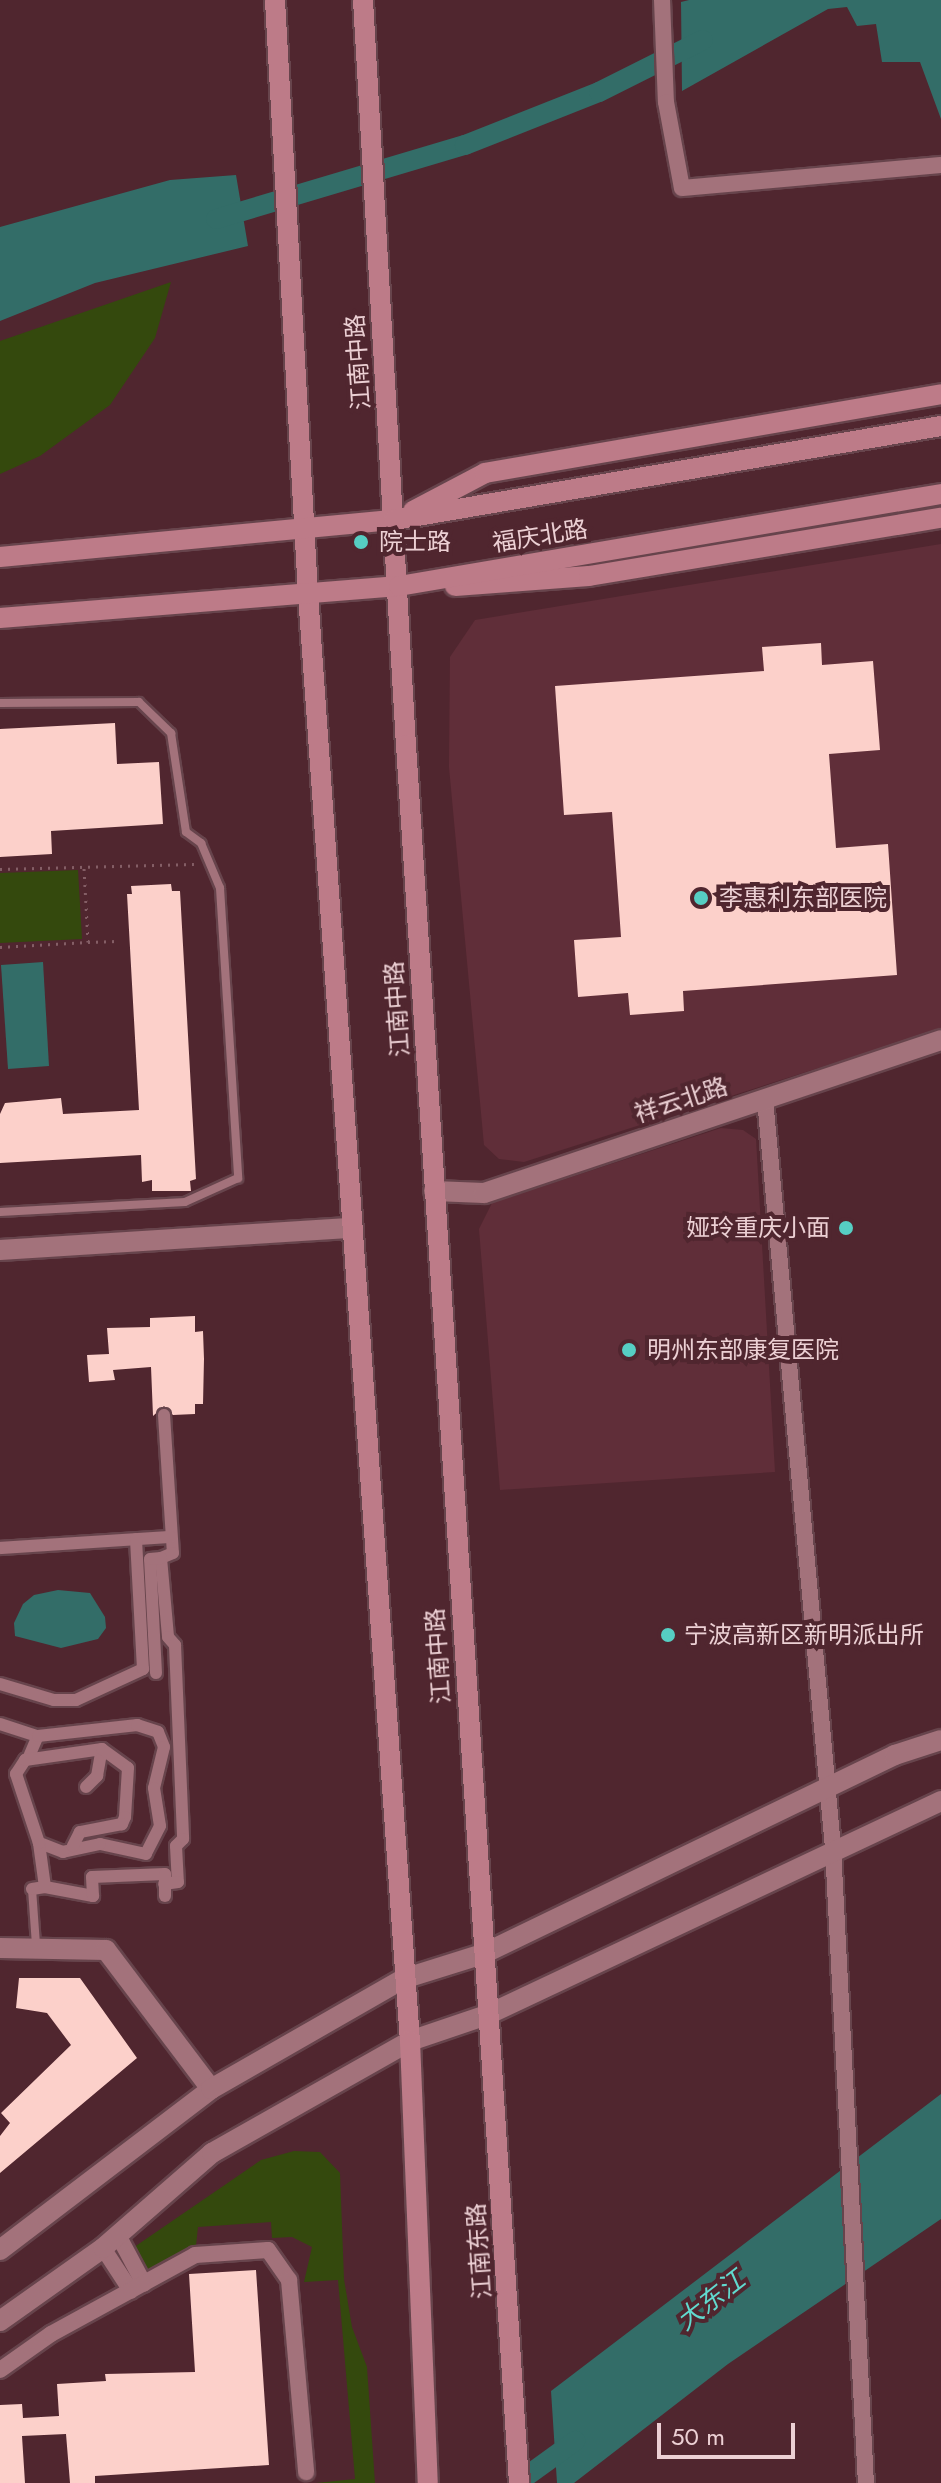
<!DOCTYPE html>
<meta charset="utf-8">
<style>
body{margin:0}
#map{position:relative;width:941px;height:2483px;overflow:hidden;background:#50262f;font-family:Jost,"Noto Sans SC",sans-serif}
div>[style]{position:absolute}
.built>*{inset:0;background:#602e39}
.green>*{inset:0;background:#34490d}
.water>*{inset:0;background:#336d68}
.canal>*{height:20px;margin:-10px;padding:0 10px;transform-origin:10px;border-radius:10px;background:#336d68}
.building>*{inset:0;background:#fcd0ca}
.path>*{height:3px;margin-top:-1.5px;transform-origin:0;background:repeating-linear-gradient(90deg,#845e66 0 2px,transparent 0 8px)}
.roads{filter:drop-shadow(2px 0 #67444c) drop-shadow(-2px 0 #67444c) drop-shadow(0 2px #67444c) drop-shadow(0 -2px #67444c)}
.service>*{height:8px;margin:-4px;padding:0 4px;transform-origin:4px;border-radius:4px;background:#a3727b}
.pedestrian>*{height:12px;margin:-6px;padding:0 6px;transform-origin:6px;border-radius:6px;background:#a3727b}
.minor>*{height:16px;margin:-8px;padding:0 8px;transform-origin:8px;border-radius:8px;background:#a3727b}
.tertiary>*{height:20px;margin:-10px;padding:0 10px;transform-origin:10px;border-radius:10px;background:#a3727b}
.secondary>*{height:20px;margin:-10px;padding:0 10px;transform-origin:10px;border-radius:10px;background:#a3727b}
.primary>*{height:20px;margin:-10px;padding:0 10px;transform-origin:10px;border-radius:10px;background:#bd7b88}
.dots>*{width:22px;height:22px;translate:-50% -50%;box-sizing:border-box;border:4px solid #50262f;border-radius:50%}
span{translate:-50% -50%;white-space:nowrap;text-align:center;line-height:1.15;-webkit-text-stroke:8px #50262f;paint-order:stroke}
.street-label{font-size:24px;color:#ecd0d4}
.poi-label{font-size:24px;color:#ecd0d4}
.left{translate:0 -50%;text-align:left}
.right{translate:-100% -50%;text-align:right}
.water-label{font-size:26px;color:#61dacf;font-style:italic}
.scale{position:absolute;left:657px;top:2423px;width:138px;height:36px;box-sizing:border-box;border:4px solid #ecd0d4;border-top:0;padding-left:10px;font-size:24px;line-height:28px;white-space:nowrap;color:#ecd0d4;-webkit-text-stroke:6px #50262f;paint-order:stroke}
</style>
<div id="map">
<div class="built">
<i style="clip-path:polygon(941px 544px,941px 1029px,524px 1162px,499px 1159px,484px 1145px,449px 767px,450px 657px,475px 620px)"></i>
<i style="clip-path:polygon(721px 1128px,743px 1130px,756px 1139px,775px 1472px,500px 1490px,479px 1229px,492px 1203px)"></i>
</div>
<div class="green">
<i style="clip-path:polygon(171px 282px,155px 338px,110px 405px,40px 456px,0 474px,0 341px)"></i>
<i style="clip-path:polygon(78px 870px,82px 939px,0 943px,0 873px)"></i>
<i style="clip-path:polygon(294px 2151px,320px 2152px,340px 2173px,344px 2279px,352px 2327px,367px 2367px,375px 2483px,316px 2483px,355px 2479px,338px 2280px,304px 2282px,312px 2247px,292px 2237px,272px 2238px,271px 2222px,198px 2227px,195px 2255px,146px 2282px,127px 2252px,261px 2160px)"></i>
</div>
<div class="water">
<i style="clip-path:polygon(689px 0,941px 0,941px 119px,920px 62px,882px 62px,876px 24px,857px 26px,847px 7px,828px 9px,682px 91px,681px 2px)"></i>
<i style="clip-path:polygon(236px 175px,248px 246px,95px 283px,0 321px,0 227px,170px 180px)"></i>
<i style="clip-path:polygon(43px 962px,49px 1066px,8px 1069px,1px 965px)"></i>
<i style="clip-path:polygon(58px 1590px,90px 1593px,105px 1617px,106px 1628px,98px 1639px,61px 1648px,15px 1636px,14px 1623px,23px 1604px,34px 1595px)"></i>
<i style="clip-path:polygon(941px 2094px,941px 2219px,728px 2364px,574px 2483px,557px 2483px,551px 2391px)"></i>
</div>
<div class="canal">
<i style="left:216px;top:219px;width:260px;rotate:-16.6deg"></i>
<i style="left:465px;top:145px;width:144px;rotate:-21.6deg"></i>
<i style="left:599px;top:92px;width:116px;rotate:-26.6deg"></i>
<i style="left:517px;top:2483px;width:72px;rotate:-35.9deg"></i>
</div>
<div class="building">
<i style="clip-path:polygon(821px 643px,822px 665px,873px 661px,880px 750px,829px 754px,836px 848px,888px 844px,897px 975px,683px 991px,684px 1011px,630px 1015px,628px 993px,578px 997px,574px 940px,621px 937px,612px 812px,564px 815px,555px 686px,764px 671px,762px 647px)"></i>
<i style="clip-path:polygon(115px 723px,117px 764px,159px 762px,163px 824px,51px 831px,52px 854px,0 857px,0 729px)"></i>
<i style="clip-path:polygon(171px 884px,172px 891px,180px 891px,196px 1179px,190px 1181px,191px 1191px,152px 1191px,152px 1180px,142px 1182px,141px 1155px,0 1163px,0 1114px,5px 1103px,61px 1098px,63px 1114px,139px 1110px,127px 894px,132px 894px,131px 886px)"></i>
<i style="clip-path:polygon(195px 1316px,195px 1332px,203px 1331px,204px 1359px,203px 1404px,195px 1404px,195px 1414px,173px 1415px,164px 1406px,153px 1416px,151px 1367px,113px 1370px,115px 1380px,89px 1382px,87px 1355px,109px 1354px,107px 1328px,150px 1327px,150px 1318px)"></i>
<i style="clip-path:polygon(19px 1978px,80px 1978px,137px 2058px,0 2173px,0 2136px,10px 2123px,1px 2113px,71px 2045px,47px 2013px,16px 2008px)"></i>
<i style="clip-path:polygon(256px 2270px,269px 2465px,95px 2476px,95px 2483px,70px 2483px,66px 2434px,22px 2436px,25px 2483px,0 2483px,0 2405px,22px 2404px,23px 2418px,59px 2416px,57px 2384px,106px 2381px,105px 2374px,195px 2372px,189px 2274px)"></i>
</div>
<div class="path">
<i style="left:0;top:869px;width:194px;rotate:-1.5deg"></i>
<i style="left:88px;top:942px;width:30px;rotate:-2deg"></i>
<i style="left:0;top:947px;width:88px;rotate:-3.3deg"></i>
<i style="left:88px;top:942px;width:75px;rotate:-93.1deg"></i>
</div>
<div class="roads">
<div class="service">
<i style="left:0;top:703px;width:139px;rotate:-0.4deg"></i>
<i style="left:139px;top:702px;width:45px;rotate:44.1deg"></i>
<i style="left:171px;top:733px;width:100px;rotate:81.4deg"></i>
<i style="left:186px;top:832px;width:19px;rotate:36deg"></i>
<i style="left:201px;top:843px;width:49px;rotate:67.1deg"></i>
<i style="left:220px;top:888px;width:291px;rotate:86.4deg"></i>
<i style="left:238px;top:1178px;width:58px;rotate:155.6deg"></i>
<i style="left:185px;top:1202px;width:185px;rotate:176.9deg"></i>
<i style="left:32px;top:1889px;width:56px;rotate:85.9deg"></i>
</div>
<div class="pedestrian">
<i style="left:164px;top:1415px;width:138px;rotate:86.3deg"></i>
<i style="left:173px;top:1553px;width:13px;rotate:157deg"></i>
<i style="left:161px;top:1558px;width:79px;rotate:84.9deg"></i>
<i style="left:168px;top:1637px;width:11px;rotate:49deg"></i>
<i style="left:175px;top:1645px;width:194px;rotate:87.6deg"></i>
<i style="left:183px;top:1839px;width:10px;rotate:135deg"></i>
<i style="left:176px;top:1846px;width:36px;rotate:87deg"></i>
<i style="left:178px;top:1882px;width:14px;rotate:172deg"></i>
<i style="left:0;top:1548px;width:171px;rotate:-3.7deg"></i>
<i style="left:156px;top:1673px;width:114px;rotate:-93deg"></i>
<i style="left:150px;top:1559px;width:11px;rotate:-5deg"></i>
<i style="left:0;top:1684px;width:56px;rotate:16.5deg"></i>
<i style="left:54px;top:1700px;width:22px"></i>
<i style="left:76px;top:1700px;width:74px;rotate:-24.8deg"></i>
<i style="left:143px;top:1669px;width:130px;rotate:-93.1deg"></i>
<i style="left:0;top:1724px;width:40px;rotate:18deg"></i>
<i style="left:28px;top:1759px;width:25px;rotate:-67deg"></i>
<i style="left:38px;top:1736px;width:100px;rotate:-6.3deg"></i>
<i style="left:137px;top:1725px;width:22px;rotate:18deg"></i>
<i style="left:158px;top:1732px;width:16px;rotate:68deg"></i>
<i style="left:164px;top:1747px;width:42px;rotate:103.7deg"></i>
<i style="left:154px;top:1788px;width:38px;rotate:81deg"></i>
<i style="left:160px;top:1826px;width:31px;rotate:117deg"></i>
<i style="left:146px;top:1854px;width:47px;rotate:-167.7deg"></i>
<i style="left:100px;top:1844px;width:38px;rotate:168deg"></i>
<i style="left:63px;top:1852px;width:26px;rotate:-159deg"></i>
<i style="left:86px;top:1787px;width:16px;rotate:-45deg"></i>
<i style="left:97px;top:1776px;width:27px;rotate:-80deg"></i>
<i style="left:45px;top:1887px;width:49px;rotate:10.6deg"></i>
<i style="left:93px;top:1896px;width:19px;rotate:-93deg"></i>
<i style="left:92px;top:1877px;width:73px;rotate:-2.4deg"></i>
<i style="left:165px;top:1874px;width:22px;rotate:90deg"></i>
<i style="left:32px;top:1889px;width:13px;rotate:-9deg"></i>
<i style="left:45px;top:1887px;width:44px;rotate:-97.8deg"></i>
<i style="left:39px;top:1843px;width:73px;rotate:-108.4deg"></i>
<i style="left:16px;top:1774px;width:17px;rotate:-57deg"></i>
<i style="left:25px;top:1760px;width:78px;rotate:-8.1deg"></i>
<i style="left:102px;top:1749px;width:32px;rotate:36deg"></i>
<i style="left:128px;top:1768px;width:49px;rotate:93.5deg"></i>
<i style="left:125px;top:1817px;width:8px;rotate:113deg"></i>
<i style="left:122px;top:1824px;width:43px;rotate:169.2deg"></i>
<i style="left:80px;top:1832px;width:16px;rotate:117deg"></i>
</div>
<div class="minor">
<i style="left:662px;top:0;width:102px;rotate:87.8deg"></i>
<i style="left:666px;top:102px;width:87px;rotate:79.5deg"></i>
<i style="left:682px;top:188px;width:260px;rotate:-5.1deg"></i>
<i style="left:765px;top:1099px;width:752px;rotate:84.81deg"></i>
<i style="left:833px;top:1848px;width:636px;rotate:87.03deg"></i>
<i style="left:118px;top:2235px;width:55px;rotate:62deg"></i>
<i style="left:103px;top:2248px;width:51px;rotate:56.9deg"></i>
<i style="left:0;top:2370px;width:62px;rotate:-35.2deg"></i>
<i style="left:51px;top:2334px;width:164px;rotate:-28.7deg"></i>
<i style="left:195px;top:2255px;width:73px;rotate:-3.9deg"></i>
<i style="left:268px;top:2250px;width:37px;rotate:55deg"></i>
<i style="left:289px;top:2280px;width:193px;rotate:84.9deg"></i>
</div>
<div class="tertiary">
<i style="left:434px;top:1191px;width:50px;rotate:2.3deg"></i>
<i style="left:484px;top:1193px;width:482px;rotate:-18.5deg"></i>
<i style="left:0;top:1948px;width:106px;rotate:1.1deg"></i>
<i style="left:106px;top:1950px;width:174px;rotate:52.9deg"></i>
<i style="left:0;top:2250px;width:265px;rotate:-37.3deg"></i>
<i style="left:211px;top:2089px;width:221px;rotate:-29.8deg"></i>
<i style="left:403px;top:1979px;width:84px;rotate:-17.4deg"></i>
<i style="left:483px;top:1954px;width:458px;rotate:-25.8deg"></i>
<i style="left:895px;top:1755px;width:48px;rotate:-18.1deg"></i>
<i style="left:0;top:2321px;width:126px;rotate:-35.3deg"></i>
<i style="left:103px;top:2248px;width:145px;rotate:-41.1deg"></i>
<i style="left:212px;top:2153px;width:227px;rotate:-29.5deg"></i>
<i style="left:410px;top:2041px;width:81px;rotate:-18.7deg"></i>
<i style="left:487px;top:2015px;width:502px;rotate:-25.24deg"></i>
</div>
<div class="secondary">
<i style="left:0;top:1250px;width:353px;rotate:-3.6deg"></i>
</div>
<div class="primary">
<i style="left:275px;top:0;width:595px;rotate:86.82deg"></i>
<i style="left:308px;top:594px;width:1451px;rotate:85.97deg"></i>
<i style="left:410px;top:2041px;width:442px;rotate:87.7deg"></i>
<i style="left:363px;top:0;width:746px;rotate:86.7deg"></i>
<i style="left:406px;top:745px;width:1742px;rotate:86.28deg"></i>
<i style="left:413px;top:511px;width:81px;rotate:-27.8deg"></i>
<i style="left:485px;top:473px;width:463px;rotate:-9.8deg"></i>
<i style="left:0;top:557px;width:396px;rotate:-5.4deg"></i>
<i style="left:394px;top:520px;width:555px;rotate:-9.75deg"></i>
<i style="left:455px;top:586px;width:134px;rotate:-4.3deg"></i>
<i style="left:589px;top:576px;width:357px;rotate:-9.4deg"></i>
<i style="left:0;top:618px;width:400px;rotate:-4.6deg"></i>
<i style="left:399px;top:586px;width:550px;rotate:-9.63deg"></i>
</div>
</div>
<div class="dots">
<i style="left:361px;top:542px;background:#56cec3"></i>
<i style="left:701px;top:898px;background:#56cec3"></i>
<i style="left:846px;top:1228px;background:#56cec3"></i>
<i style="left:629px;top:1350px;background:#56cec3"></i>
<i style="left:668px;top:1635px;background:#56cec3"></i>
</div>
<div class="street-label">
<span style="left:358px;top:362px;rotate:-94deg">江南中路</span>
<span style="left:540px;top:536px;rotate:-9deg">福庆北路</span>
<span style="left:397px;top:1009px;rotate:-94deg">江南中路</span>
<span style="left:681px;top:1100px;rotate:-18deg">祥云北路</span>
<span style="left:438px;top:1656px;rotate:-94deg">江南中路</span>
<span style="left:479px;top:2251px;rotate:-94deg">江南东路</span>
</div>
<div class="poi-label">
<span class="left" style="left:379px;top:542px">院士路</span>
<span class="left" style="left:719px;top:898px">李惠利东部医院</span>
<span class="right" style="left:830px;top:1228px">娅玲重庆小面</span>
<span class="left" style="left:647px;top:1350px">明州东部康复医院</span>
<span class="left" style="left:684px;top:1635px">宁波高新区新明派出所</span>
</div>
<div class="water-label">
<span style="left:711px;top:2301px;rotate:-38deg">大东江</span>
</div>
<div class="scale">50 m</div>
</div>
